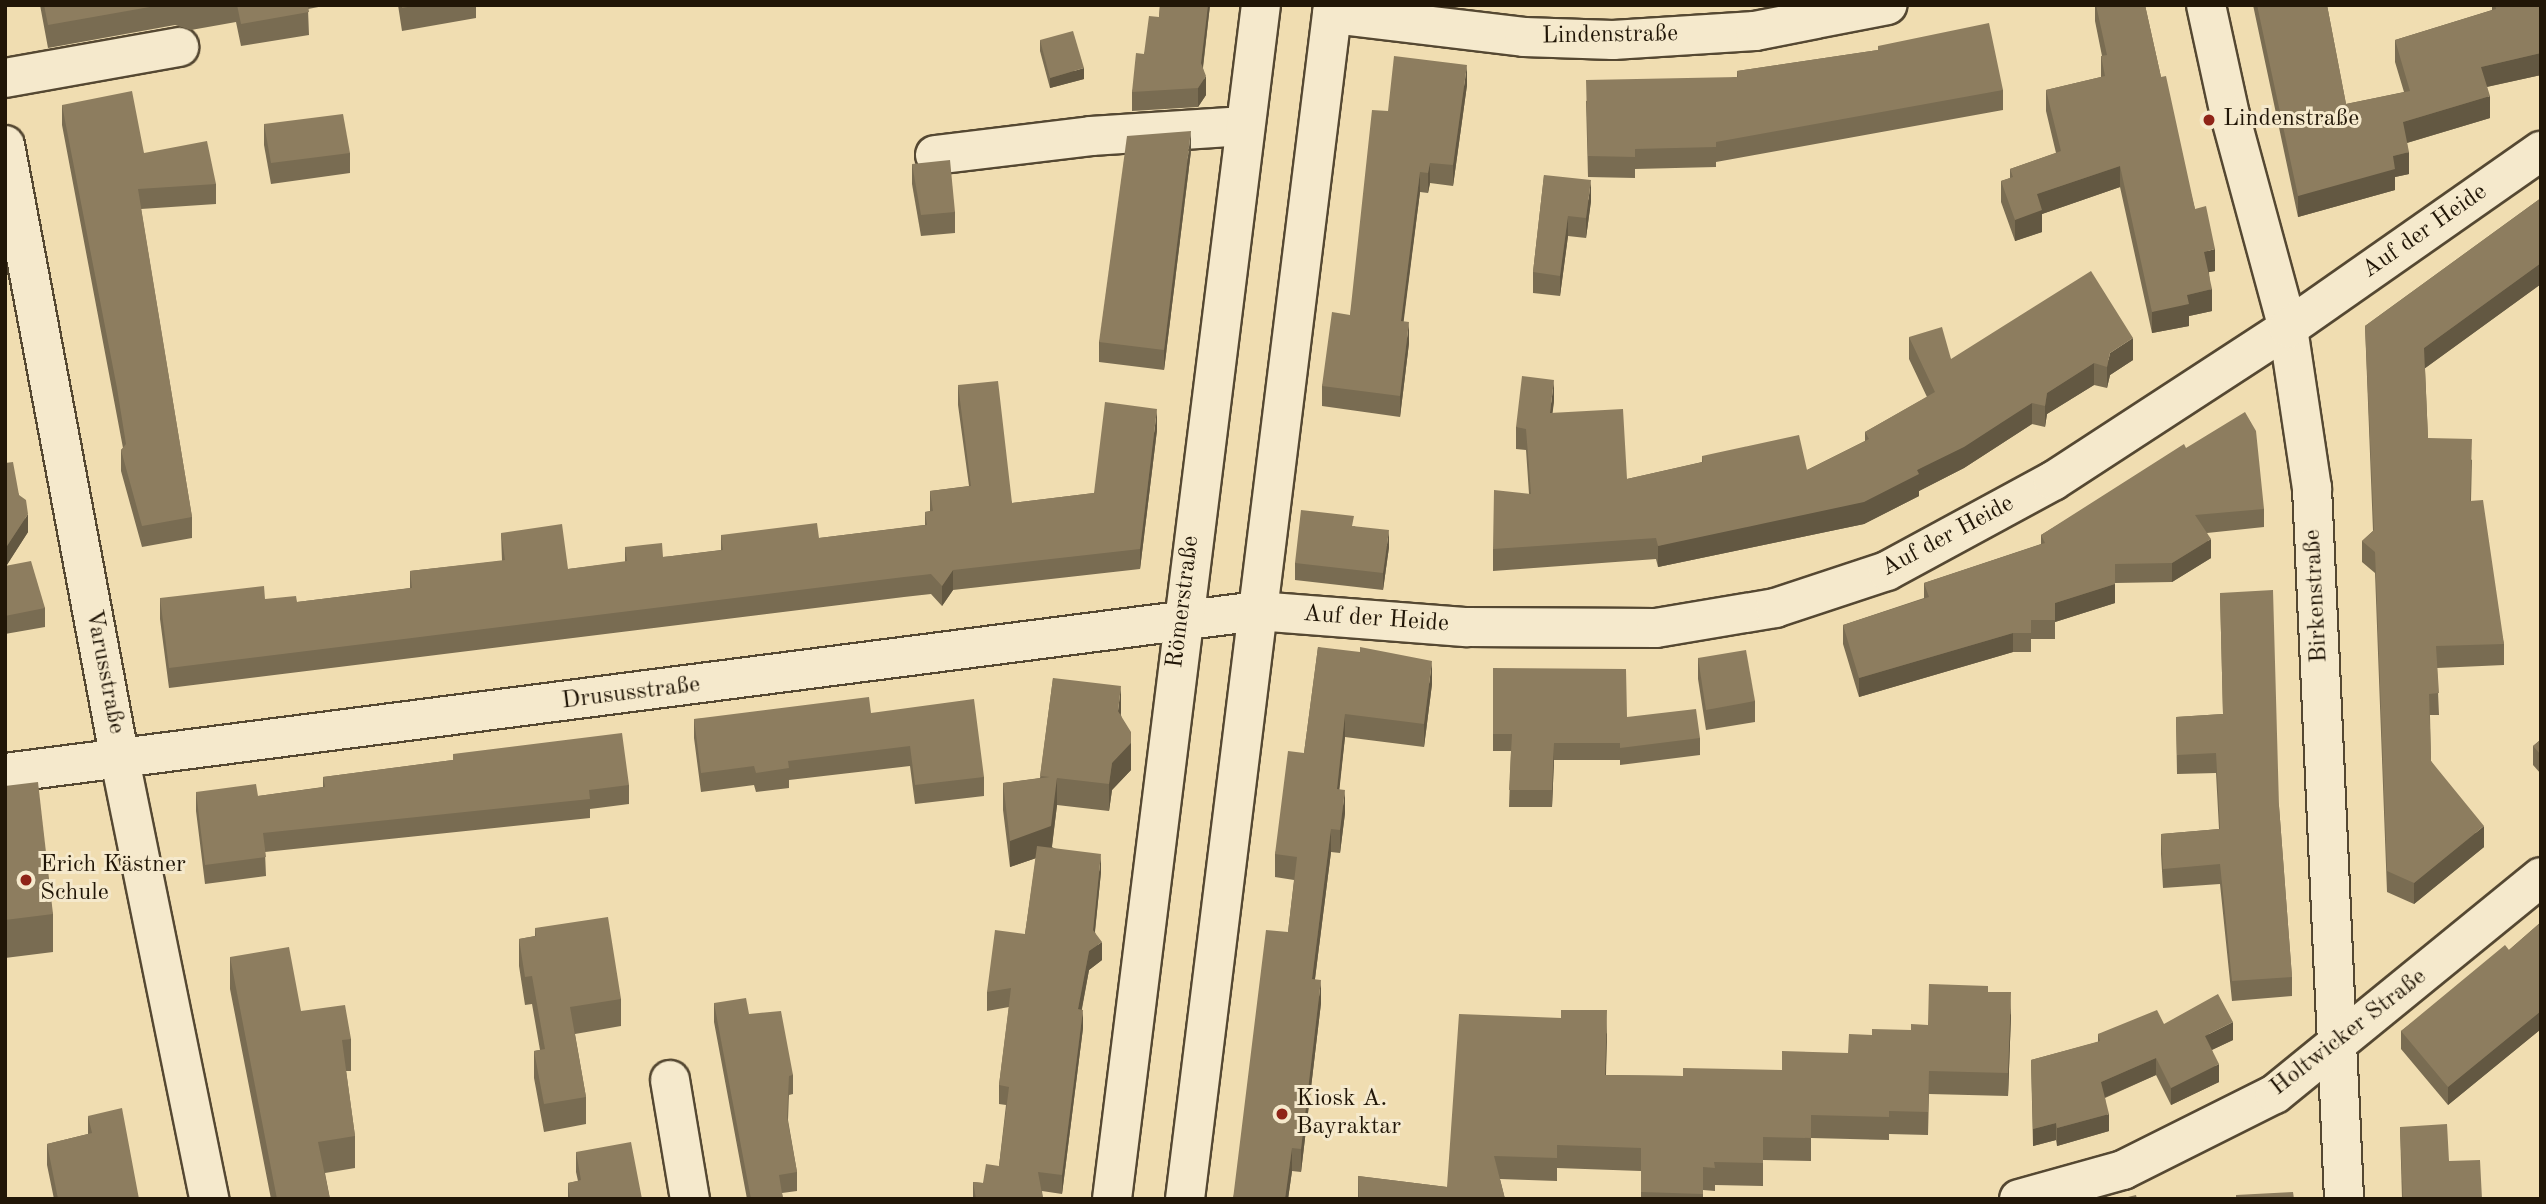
<!DOCTYPE html>
<meta charset="utf-8">
<style>
body{margin:0}
#map{position:relative;width:2546px;height:1204px;overflow:hidden;background:#f0ddb1;font-family:"Old Standard TT",serif}
div>[style]{position:absolute}
.roads{filter:drop-shadow(2px 0 #554832) drop-shadow(-2px 0 #554832) drop-shadow(0 2px #554832) drop-shadow(0 -2px #554832)}
.minor>*{height:38px;margin:-19px;padding:0 19px;transform-origin:19px;border-radius:19px;background:#f5e9cc}
.wall>*{inset:0;background:#796c52}
.shaded-wall>*{inset:0;background:#635842}
.building>*{inset:0;background:#8d7d5f}
.dots>*{width:19px;height:19px;translate:-50% -50%;box-sizing:border-box;border:4px solid #f5e9cc;border-radius:50%}
span{translate:-50% -50%;white-space:nowrap;text-align:center;line-height:1.15;-webkit-text-stroke:6px #f5e9cc;paint-order:stroke}
.street-label{font-size:24px;color:#211607}
.poi-label{font-size:24px;color:#211607}
.left{translate:0 -50%;text-align:left}
.frame{position:absolute;inset:0;border:7px solid #211607;pointer-events:none}
</style>
<div id="map">
<div class="roads">
<div class="minor">
<i style="left:2206px;top:5px;width:113px;rotate:77.7deg"></i>
<i style="left:2230px;top:115px;width:221px;rotate:74.8deg"></i>
<i style="left:2288px;top:328px;width:162px;rotate:81.5deg"></i>
<i style="left:2312px;top:488px;width:712px;rotate:87.42deg"></i>
<i style="left:1332px;top:14px;width:193px;rotate:6.8deg"></i>
<i style="left:1524px;top:37px;width:89px;rotate:1.9deg"></i>
<i style="left:1613px;top:40px;width:142px;rotate:-3.6deg"></i>
<i style="left:1755px;top:31px;width:135px;rotate:-11.1deg"></i>
<i style="left:5px;top:78px;width:177px;rotate:-10.1deg"></i>
<i style="left:5px;top:145px;width:626px;rotate:79.41deg"></i>
<i style="left:120px;top:760px;width:448px;rotate:78.5deg"></i>
<i style="left:935px;top:155px;width:157px;rotate:-6.9deg"></i>
<i style="left:1091px;top:136px;width:154px;rotate:-3.7deg"></i>
<i style="left:5px;top:773px;width:1262px;rotate:-7.37deg"></i>
<i style="left:1257px;top:611px;width:211px;rotate:4.4deg"></i>
<i style="left:1467px;top:627px;width:189px;rotate:0.3deg"></i>
<i style="left:1656px;top:628px;width:121px;rotate:-9.5deg"></i>
<i style="left:1775px;top:608px;width:118px;rotate:-18.3deg"></i>
<i style="left:1887px;top:571px;width:189px;rotate:-28.5deg"></i>
<i style="left:2053px;top:481px;width:280px;rotate:-33.1deg"></i>
<i style="left:2288px;top:328px;width:309px;rotate:-35deg"></i>
<i style="left:670px;top:1080px;width:121px;rotate:80.5deg"></i>
<i style="left:1112px;top:1199px;width:1203px;rotate:-82.89deg"></i>
<i style="left:1185px;top:1199px;width:1203px;rotate:-82.93deg"></i>
<i style="left:2019px;top:1199px;width:108px;rotate:-15.6deg"></i>
<i style="left:2123px;top:1170px;width:170px;rotate:-26.6deg"></i>
<i style="left:2275px;top:1094px;width:343px;rotate:-39.2deg"></i>
</div>
</div>
<div class="wall">
<i style="clip-path:polygon(40px 5px,329px 5px,308px 9px,309px 35px,241px 46px,236px 22px,191px 30px,175px 25px,48px 48px)"></i>
<i style="clip-path:polygon(398px 5px,476px 5px,476px 18px,402px 31px)"></i>
<i style="clip-path:polygon(1160px 5px,1210px 5px,1203px 68px,1206px 95px,1198px 107px,1132px 111px,1132px 92px,1144px 54px,1159px 17px)"></i>
<i style="clip-path:polygon(2095px 5px,2145px 5px,2161px 77px,2195px 209px,2215px 271px,2209px 272px,2212px 311px,2189px 316px,2189px 326px,2152px 333px,2120px 187px,2042px 214px,2042px 232px,2015px 241px,2001px 202px,2001px 181px,2010px 178px,2010px 169px,2056px 153px,2046px 111px,2046px 90px,2101px 77px,2101px 56px,2102px 56px,2095px 21px)"></i>
<i style="clip-path:polygon(2253px 5px,2327px 5px,2346px 104px,2404px 92px,2395px 62px,2395px 40px,2492px 10px,2492px 5px,2541px 5px,2541px 75px,2487px 87px,2490px 118px,2407px 143px,2409px 174px,2395px 177px,2395px 190px,2298px 217px)"></i>
<i style="clip-path:polygon(1040px 40px,1084px 79px,1050px 88px,1040px 51px)"></i>
<i style="clip-path:polygon(1878px 46px,2003px 90px,2003px 110px,1716px 162px,1716px 167px,1635px 169px,1635px 178px,1588px 177px,1586px 101px,1737px 77px,1737px 71px,1878px 50px)"></i>
<i style="clip-path:polygon(1467px 85px,1453px 186px,1430px 183px,1428px 193px,1420px 192px,1403px 322px,1409px 343px,1400px 417px,1322px 406px,1322px 386px,1350px 315px,1388px 111px)"></i>
<i style="clip-path:polygon(62px 105px,144px 153px,216px 184px,216px 204px,141px 209px,192px 517px,192px 538px,142px 547px,121px 471px,121px 450px,123px 448px,62px 125px)"></i>
<i style="clip-path:polygon(264px 124px,350px 153px,350px 173px,271px 184px,264px 145px)"></i>
<i style="clip-path:polygon(1191px 151px,1164px 370px,1099px 362px,1099px 342px)"></i>
<i style="clip-path:polygon(912px 164px,955px 212px,955px 233px,921px 236px,912px 184px)"></i>
<i style="clip-path:polygon(1544px 175px,1591px 201px,1586px 238px,1568px 236px,1560px 296px,1533px 293px,1533px 272px)"></i>
<i style="clip-path:polygon(2541px 198px,2541px 284px,2425px 368px,2428px 438px,2472px 460px,2471px 501px,2504px 644px,2504px 665px,2437px 668px,2439px 715px,2430px 715px,2431px 761px,2484px 847px,2414px 904px,2387px 892px,2375px 573px,2362px 562px,2362px 541px,2373px 531px,2365px 326px)"></i>
<i style="clip-path:polygon(1909px 337px,1951px 359px,2133px 360px,2110px 375px,2107px 388px,2094px 385px,2047px 414px,2045px 427px,2032px 424px,1964px 468px,1919px 491px,1919px 496px,1864px 524px,1658px 567px,1656px 559px,1493px 571px,1493px 549px,1529px 494px,1526px 450px,1516px 449px,1516px 427px,1554px 401px,1552px 413px,1627px 479px,1702px 462px,1702px 456px,1807px 470px,1865px 441px,1865px 432px,1927px 397px,1909px 359px)"></i>
<i style="clip-path:polygon(958px 385px,1012px 503px,1094px 493px,1157px 430px,1140px 569px,953px 590px,942px 606px,931px 594px,904px 597px,169px 688px,160px 619px,160px 598px,265px 599px,297px 602px,410px 588px,410px 571px,502px 561px,501px 533px,568px 569px,625px 562px,625px 547px,663px 557px,721px 550px,721px 535px,819px 538px,925px 525px,925px 512px,930px 511px,930px 491px,969px 486px,958px 405px)"></i>
<i style="clip-path:polygon(2186px 448px,2264px 509px,2264px 527px,2207px 533px,2211px 558px,2172px 582px,2115px 583px,2115px 603px,2055px 622px,2055px 639px,2031px 639px,2031px 652px,2013px 652px,1859px 697px,1843px 644px,1843px 625px,1924px 598px,1924px 583px,2041px 544px,2041px 535px)"></i>
<i style="clip-path:polygon(5px 463px,19px 495px,28px 532px,6px 566px,45px 608px,45px 627px,5px 634px)"></i>
<i style="clip-path:polygon(1354px 526px,1389px 547px,1383px 590px,1295px 580px,1295px 563px)"></i>
<i style="clip-path:polygon(2220px 593px,2279px 806px,2292px 977px,2292px 996px,2232px 1001px,2220px 884px,2163px 888px,2161px 854px,2161px 834px,2219px 829px,2216px 773px,2177px 774px,2176px 717px,2223px 714px)"></i>
<i style="clip-path:polygon(1318px 647px,1432px 684px,1424px 747px,1345px 737px,1339px 789px,1345px 813px,1340px 853px,1331px 852px,1322px 923px,1315px 979px,1321px 1003px,1301px 1172px,1292px 1171px,1288px 1199px,1233px 1199px,1288px 932px,1294px 880px,1275px 877px,1275px 854px,1304px 753px)"></i>
<i style="clip-path:polygon(1698px 658px,1755px 701px,1755px 722px,1706px 730px,1698px 679px)"></i>
<i style="clip-path:polygon(1493px 668px,1627px 717px,1700px 738px,1700px 755px,1620px 765px,1620px 760px,1554px 760px,1552px 807px,1509px 807px,1511px 751px,1493px 751px)"></i>
<i style="clip-path:polygon(1053px 678px,1121px 715px,1131px 759px,1131px 770px,1112px 790px,1109px 811px,1057px 805px,1052px 847px,1101px 872px,1095px 932px,1102px 960px,1089px 970px,1082px 1009px,1083px 1028px,1062px 1194px,1042px 1191px,1043px 1199px,973px 1199px,973px 1182px,983px 1183px,999px 1166px,1006px 1105px,999px 1104px,999px 1085px,1009px 1007px,987px 1011px,987px 992px,1025px 934px,1036px 858px,1010px 867px,1003px 810px,1003px 783px,1040px 778px)"></i>
<i style="clip-path:polygon(2541px 688px,2541px 709px,2540px 708px,2540px 689px)"></i>
<i style="clip-path:polygon(871px 713px,984px 777px,984px 796px,915px 804px,910px 766px,789px 780px,789px 788px,756px 792px,754px 785px,701px 792px,694px 738px,694px 719px)"></i>
<i style="clip-path:polygon(2540px 732px,2541px 732px,2541px 774px,2533px 765px,2533px 746px,2540px 740px)"></i>
<i style="clip-path:polygon(453px 754px,629px 785px,629px 804px,590px 809px,590px 818px,265px 852px,266px 876px,205px 884px,196px 811px,196px 792px,258px 796px,323px 787px,323px 777px,453px 760px)"></i>
<i style="clip-path:polygon(5px 786px,53px 914px,53px 952px,5px 958px)"></i>
<i style="clip-path:polygon(2541px 922px,2541px 1029px,2448px 1105px,2401px 1049px,2401px 1031px,2509px 950px)"></i>
<i style="clip-path:polygon(535px 928px,621px 999px,621px 1026px,575px 1034px,586px 1097px,586px 1124px,544px 1132px,534px 1078px,534px 1051px,540px 1050px,532px 1004px,525px 1005px,519px 966px,519px 939px,535px 936px)"></i>
<i style="clip-path:polygon(230px 957px,301px 1011px,351px 1039px,351px 1071px,346px 1071px,355px 1136px,355px 1168px,325px 1173px,330px 1199px,271px 1199px,230px 989px)"></i>
<i style="clip-path:polygon(1988px 992px,2011px 1015px,2008px 1096px,1929px 1094px,1928px 1135px,1889px 1134px,1889px 1140px,1811px 1138px,1811px 1161px,1763px 1160px,1763px 1186px,1715px 1185px,1715px 1191px,1703px 1190px,1703px 1199px,1641px 1199px,1641px 1171px,1557px 1168px,1557px 1181px,1500px 1179px,1505px 1199px,1358px 1199px,1358px 1176px,1447px 1187px,1607px 1033px,1606px 1075px,1683px 1076px,1782px 1070px,1848px 1053px,1872px 1035px,1911px 1030px,1928px 1025px)"></i>
<i style="clip-path:polygon(714px 1003px,749px 1014px,793px 1075px,793px 1094px,789px 1095px,788px 1120px,797px 1172px,797px 1191px,782px 1193px,783px 1199px,747px 1199px,714px 1022px)"></i>
<i style="clip-path:polygon(2164px 1024px,2233px 1040px,2212px 1050px,2219px 1082px,2171px 1105px,2156px 1075px,2105px 1098px,2109px 1131px,2057px 1146px,2056px 1140px,2033px 1146px,2031px 1060px,2098px 1042px,2098px 1034px)"></i>
<i style="clip-path:polygon(88px 1116px,139px 1199px,54px 1199px,47px 1165px,47px 1144px,88px 1134px)"></i>
<i style="clip-path:polygon(2400px 1127px,2449px 1161px,2482px 1199px,2402px 1199px)"></i>
<i style="clip-path:polygon(576px 1152px,642px 1199px,568px 1199px,568px 1183px,578px 1181px,576px 1172px)"></i>
</div>
<div class="shaded-wall">
<i style="clip-path:polygon(1208px 5px,1210px 5px,1201px 83px,1201px 63px)"></i>
<i style="clip-path:polygon(2541px 53px,2541px 75px,2481px 88px,2481px 67px)"></i>
<i style="clip-path:polygon(1467px 65px,1467px 85px,1453px 186px,1453px 165px)"></i>
<i style="clip-path:polygon(1084px 68px,1084px 79px,1050px 88px,1050px 78px)"></i>
<i style="clip-path:polygon(1206px 76px,1206px 95px,1198px 107px,1198px 88px)"></i>
<i style="clip-path:polygon(2490px 96px,2490px 118px,2403px 144px,2403px 122px)"></i>
<i style="clip-path:polygon(1191px 131px,1191px 151px,1164px 370px,1164px 350px)"></i>
<i style="clip-path:polygon(2409px 152px,2409px 174px,2395px 177px,2395px 190px,2298px 217px,2298px 196px,2393px 156px)"></i>
<i style="clip-path:polygon(1430px 163px,1430px 183px,1428px 193px,1428px 173px)"></i>
<i style="clip-path:polygon(2120px 166px,2120px 187px,2042px 214px,2042px 232px,2015px 241px,2015px 220px,2037px 194px)"></i>
<i style="clip-path:polygon(1420px 172px,1420px 192px,1401px 342px,1401px 321px)"></i>
<i style="clip-path:polygon(1591px 180px,1591px 201px,1586px 238px,1586px 218px)"></i>
<i style="clip-path:polygon(1568px 216px,1568px 236px,1560px 296px,1560px 276px)"></i>
<i style="clip-path:polygon(2215px 249px,2215px 271px,2204px 273px,2204px 252px)"></i>
<i style="clip-path:polygon(2541px 263px,2541px 284px,2424px 369px,2424px 348px)"></i>
<i style="clip-path:polygon(2212px 289px,2212px 311px,2189px 316px,2189px 326px,2152px 333px,2152px 312px,2187px 295px)"></i>
<i style="clip-path:polygon(1409px 322px,1409px 343px,1400px 417px,1400px 396px)"></i>
<i style="clip-path:polygon(2133px 338px,2133px 360px,2110px 375px,2107px 388px,2107px 367px,2110px 353px)"></i>
<i style="clip-path:polygon(2094px 363px,2094px 385px,2047px 414px,2045px 427px,2045px 406px,2047px 393px)"></i>
<i style="clip-path:polygon(1554px 380px,1554px 401px,1550px 435px,1550px 413px)"></i>
<i style="clip-path:polygon(2032px 403px,2032px 424px,1964px 468px,1919px 491px,1919px 496px,1864px 524px,1658px 567px,1658px 546px,1917px 470px)"></i>
<i style="clip-path:polygon(1157px 409px,1157px 430px,1140px 569px,1140px 549px)"></i>
<i style="clip-path:polygon(28px 514px,28px 532px,5px 568px,5px 549px)"></i>
<i style="clip-path:polygon(1389px 530px,1389px 547px,1383px 590px,1383px 573px)"></i>
<i style="clip-path:polygon(2211px 539px,2211px 558px,2172px 582px,2172px 563px)"></i>
<i style="clip-path:polygon(953px 570px,953px 590px,942px 606px,942px 586px)"></i>
<i style="clip-path:polygon(2115px 584px,2115px 603px,2055px 622px,2055px 603px)"></i>
<i style="clip-path:polygon(2013px 633px,2013px 652px,1859px 697px,1859px 678px)"></i>
<i style="clip-path:polygon(1432px 661px,1432px 684px,1424px 747px,1424px 724px)"></i>
<i style="clip-path:polygon(1121px 686px,1121px 713px,1118px 737px,1118px 711px)"></i>
<i style="clip-path:polygon(1345px 714px,1345px 737px,1337px 812px,1337px 789px)"></i>
<i style="clip-path:polygon(1131px 732px,1131px 770px,1112px 790px,1109px 811px,1109px 784px,1112px 763px)"></i>
<i style="clip-path:polygon(1554px 743px,1554px 760px,1552px 807px,1552px 790px)"></i>
<i style="clip-path:polygon(1057px 778px,1057px 805px,1051px 853px,1010px 867px,1010px 841px)"></i>
<i style="clip-path:polygon(1345px 790px,1345px 813px,1340px 853px,1340px 830px)"></i>
<i style="clip-path:polygon(2484px 826px,2484px 847px,2414px 904px,2414px 883px)"></i>
<i style="clip-path:polygon(1331px 829px,1331px 852px,1312px 1002px,1312px 979px)"></i>
<i style="clip-path:polygon(1101px 854px,1101px 872px,1093px 949px,1093px 930px)"></i>
<i style="clip-path:polygon(1102px 942px,1102px 960px,1089px 970px,1078px 1028px,1078px 1009px,1089px 951px)"></i>
<i style="clip-path:polygon(1321px 980px,1321px 1003px,1301px 1172px,1301px 1149px)"></i>
<i style="clip-path:polygon(2011px 992px,2011px 1015px,2008px 1096px,2008px 1073px)"></i>
<i style="clip-path:polygon(1083px 1010px,1083px 1028px,1062px 1194px,1062px 1175px)"></i>
<i style="clip-path:polygon(1607px 1010px,1607px 1033px,1605px 1098px,1605px 1075px)"></i>
<i style="clip-path:polygon(2541px 1011px,2541px 1029px,2448px 1105px,2448px 1087px)"></i>
<i style="clip-path:polygon(2233px 1022px,2233px 1040px,2205px 1053px,2205px 1036px)"></i>
<i style="clip-path:polygon(2156px 1058px,2156px 1075px,2101px 1099px,2101px 1082px)"></i>
<i style="clip-path:polygon(2219px 1064px,2219px 1082px,2171px 1105px,2171px 1088px)"></i>
<i style="clip-path:polygon(2109px 1114px,2109px 1131px,2057px 1146px,2057px 1128px)"></i>
<i style="clip-path:polygon(2056px 1123px,2056px 1140px,2033px 1146px,2033px 1129px)"></i>
<i style="clip-path:polygon(1292px 1148px,1292px 1171px,1288px 1199px,1285px 1199px)"></i>
</div>
<div class="building">
<i style="clip-path:polygon(44px 5px,161px 5px,48px 25px)"></i>
<i style="clip-path:polygon(184px 5px,202px 5px,191px 7px)"></i>
<i style="clip-path:polygon(237px 5px,308px 5px,309px 12px,241px 24px)"></i>
<i style="clip-path:polygon(402px 5px,420px 5px,402px 8px)"></i>
<i style="clip-path:polygon(1160px 5px,1208px 5px,1201px 63px,1206px 76px,1198px 88px,1132px 92px,1136px 53px,1144px 54px,1149px 16px,1159px 17px)"></i>
<i style="clip-path:polygon(2096px 5px,2145px 5px,2161px 77px,2166px 76px,2195px 209px,2206px 206px,2215px 249px,2204px 252px,2212px 289px,2187px 295px,2189px 304px,2152px 312px,2120px 166px,2037px 194px,2042px 210px,2015px 220px,2001px 181px,2013px 177px,2010px 169px,2061px 151px,2046px 90px,2105px 76px,2101px 56px,2107px 55px)"></i>
<i style="clip-path:polygon(2257px 5px,2327px 5px,2346px 104px,2410px 91px,2395px 40px,2496px 9px,2495px 5px,2541px 5px,2541px 53px,2481px 67px,2490px 96px,2403px 122px,2409px 152px,2393px 156px,2395px 169px,2298px 196px)"></i>
<i style="clip-path:polygon(1989px 23px,2003px 90px,1716px 142px,1716px 147px,1635px 149px,1635px 157px,1588px 156px,1586px 80px,1738px 77px,1737px 71px,1878px 50px,1878px 46px)"></i>
<i style="clip-path:polygon(1073px 31px,1084px 68px,1050px 78px,1040px 40px)"></i>
<i style="clip-path:polygon(1394px 56px,1467px 65px,1453px 165px,1430px 163px,1428px 173px,1420px 172px,1401px 321px,1409px 322px,1400px 396px,1322px 386px,1332px 312px,1350px 315px,1372px 110px,1388px 111px)"></i>
<i style="clip-path:polygon(132px 91px,144px 153px,207px 141px,216px 184px,138px 189px,192px 517px,142px 526px,121px 450px,126px 444px,117px 388px,62px 105px)"></i>
<i style="clip-path:polygon(343px 114px,350px 153px,271px 163px,264px 124px)"></i>
<i style="clip-path:polygon(1191px 131px,1164px 350px,1099px 342px,1127px 136px)"></i>
<i style="clip-path:polygon(950px 160px,955px 212px,921px 215px,912px 164px)"></i>
<i style="clip-path:polygon(1544px 175px,1591px 180px,1586px 218px,1568px 216px,1560px 276px,1533px 272px)"></i>
<i style="clip-path:polygon(2541px 198px,2541px 263px,2424px 348px,2428px 438px,2472px 439px,2470px 501px,2483px 500px,2504px 644px,2436px 646px,2439px 693px,2429px 694px,2431px 761px,2484px 826px,2414px 883px,2387px 871px,2375px 552px,2362px 541px,2374px 530px,2365px 326px)"></i>
<i style="clip-path:polygon(2091px 271px,2133px 338px,2110px 353px,2107px 367px,2094px 363px,2047px 393px,2045px 406px,2032px 403px,1964px 447px,1917px 470px,1919px 474px,1864px 502px,1658px 546px,1656px 538px,1493px 549px,1494px 490px,1531px 494px,1526px 429px,1516px 427px,1522px 376px,1554px 380px,1550px 413px,1623px 409px,1627px 479px,1703px 462px,1702px 456px,1799px 435px,1807px 470px,1869px 439px,1865px 432px,1935px 392px,1909px 337px,1942px 327px,1951px 359px)"></i>
<i style="clip-path:polygon(998px 381px,1012px 503px,1094px 493px,1105px 402px,1157px 409px,1140px 549px,953px 570px,942px 586px,931px 574px,904px 577px,169px 668px,160px 598px,264px 586px,265px 599px,296px 596px,297px 602px,412px 588px,410px 571px,505px 560px,501px 533px,562px 524px,568px 569px,627px 561px,625px 547px,643px 545px,662px 543px,663px 557px,723px 550px,721px 535px,817px 523px,819px 538px,927px 525px,925px 512px,933px 511px,930px 491px,971px 486px,958px 385px)"></i>
<i style="clip-path:polygon(2245px 412px,2256px 431px,2264px 509px,2195px 515px,2211px 539px,2172px 563px,2115px 564px,2115px 584px,2055px 603px,2055px 620px,2031px 620px,2031px 633px,2013px 633px,1859px 678px,1843px 625px,1929px 597px,1924px 583px,2045px 543px,2041px 535px,2184px 444px,2186px 448px)"></i>
<i style="clip-path:polygon(13px 462px,19px 495px,26px 500px,28px 514px,5px 549px,5px 463px)"></i>
<i style="clip-path:polygon(1301px 510px,1354px 516px,1352px 526px,1389px 530px,1383px 573px,1295px 563px)"></i>
<i style="clip-path:polygon(31px 561px,45px 608px,5px 616px,5px 566px)"></i>
<i style="clip-path:polygon(2273px 590px,2279px 806px,2292px 977px,2232px 981px,2220px 864px,2163px 869px,2161px 834px,2220px 829px,2216px 753px,2177px 755px,2176px 717px,2223px 714px,2220px 593px)"></i>
<i style="clip-path:polygon(1318px 647px,1360px 652px,1360px 647px,1432px 661px,1424px 724px,1345px 714px,1337px 789px,1345px 790px,1340px 830px,1331px 829px,1322px 900px,1312px 979px,1321px 980px,1301px 1149px,1292px 1148px,1285px 1199px,1233px 1199px,1266px 930px,1288px 932px,1297px 857px,1275px 854px,1288px 751px,1304px 753px)"></i>
<i style="clip-path:polygon(1746px 650px,1755px 701px,1706px 710px,1698px 658px)"></i>
<i style="clip-path:polygon(1493px 668px,1626px 669px,1627px 717px,1696px 709px,1700px 738px,1620px 748px,1620px 743px,1554px 743px,1552px 790px,1509px 790px,1512px 734px,1493px 734px)"></i>
<i style="clip-path:polygon(1053px 678px,1121px 686px,1118px 711px,1131px 732px,1131px 743px,1112px 763px,1109px 784px,1057px 778px,1051px 826px,1010px 841px,1003px 783px,1050px 777px,1040px 776px)"></i>
<i style="clip-path:polygon(869px 697px,871px 713px,974px 699px,984px 777px,915px 785px,910px 746px,788px 761px,789px 768px,756px 773px,754px 766px,701px 773px,694px 719px)"></i>
<i style="clip-path:polygon(622px 733px,629px 785px,589px 790px,590px 799px,263px 833px,266px 857px,205px 865px,196px 792px,256px 784px,258px 796px,325px 787px,323px 777px,453px 760px,453px 754px)"></i>
<i style="clip-path:polygon(2541px 740px,2541px 755px,2533px 746px)"></i>
<i style="clip-path:polygon(38px 782px,53px 914px,5px 920px,5px 786px)"></i>
<i style="clip-path:polygon(1037px 846px,1101px 854px,1093px 930px,1102px 942px,1089px 951px,1078px 1009px,1083px 1010px,1062px 1175px,1038px 1172px,1043px 1199px,976px 1199px,973px 1182px,983px 1183px,986px 1164px,999px 1166px,1009px 1087px,999px 1085px,1011px 988px,987px 992px,995px 930px,1025px 934px)"></i>
<i style="clip-path:polygon(608px 917px,621px 999px,570px 1007px,586px 1097px,544px 1104px,534px 1051px,545px 1049px,532px 976px,525px 977px,519px 939px,536px 936px,535px 928px)"></i>
<i style="clip-path:polygon(2541px 922px,2541px 1011px,2448px 1087px,2401px 1031px,2505px 945px,2509px 950px)"></i>
<i style="clip-path:polygon(289px 947px,301px 1011px,345px 1005px,351px 1039px,342px 1040px,355px 1136px,318px 1142px,330px 1199px,277px 1199px,230px 957px)"></i>
<i style="clip-path:polygon(1929px 984px,1988px 986px,1988px 992px,2011px 992px,2008px 1073px,1929px 1071px,1928px 1112px,1889px 1111px,1889px 1117px,1811px 1115px,1811px 1138px,1763px 1137px,1763px 1163px,1714px 1162px,1715px 1168px,1703px 1167px,1703px 1194px,1641px 1192px,1641px 1148px,1557px 1145px,1557px 1158px,1494px 1156px,1505px 1199px,1359px 1199px,1358px 1176px,1447px 1187px,1459px 1014px,1561px 1018px,1561px 1010px,1607px 1010px,1605px 1075px,1683px 1076px,1683px 1068px,1782px 1070px,1782px 1051px,1848px 1053px,1849px 1034px,1872px 1035px,1872px 1029px,1911px 1030px,1911px 1024px,1928px 1025px)"></i>
<i style="clip-path:polygon(2218px 994px,2233px 1022px,2205px 1036px,2219px 1064px,2171px 1088px,2156px 1058px,2101px 1082px,2109px 1114px,2057px 1128px,2056px 1123px,2033px 1129px,2031px 1060px,2100px 1041px,2098px 1034px,2157px 1010px,2164px 1024px)"></i>
<i style="clip-path:polygon(746px 998px,749px 1014px,781px 1011px,793px 1075px,789px 1076px,787px 1117px,797px 1172px,779px 1175px,783px 1199px,751px 1199px,714px 1003px)"></i>
<i style="clip-path:polygon(122px 1108px,139px 1199px,58px 1199px,47px 1144px,92px 1133px,88px 1116px)"></i>
<i style="clip-path:polygon(2447px 1124px,2449px 1161px,2480px 1160px,2482px 1199px,2403px 1199px,2400px 1127px)"></i>
<i style="clip-path:polygon(631px 1142px,642px 1199px,570px 1199px,568px 1183px,581px 1180px,576px 1152px)"></i>
<i style="clip-path:polygon(2293px 1192px,2294px 1199px,2236px 1199px,2236px 1195px)"></i>
<i style="clip-path:polygon(2136px 1195px,2137px 1199px,2120px 1199px)"></i>
</div>
<div class="dots">
<i style="left:2209px;top:120px;background:#8f2418"></i>
<i style="left:26px;top:880px;background:#8f2418"></i>
<i style="left:1282px;top:1114px;background:#8f2418"></i>
</div>
<div class="street-label">
<span style="left:1610px;top:36px;rotate:-1deg">Lindenstraße</span>
<span style="left:2425px;top:232px;rotate:-35deg">Auf der Heide</span>
<span style="left:1948px;top:537px;rotate:-28deg">Auf der Heide</span>
<span style="left:2317px;top:596px;rotate:-93deg">Birkenstraße</span>
<span style="left:1184px;top:602px;rotate:-83deg">Römerstraße</span>
<span style="left:1376px;top:620px;rotate:4deg">Auf der Heide</span>
<span style="left:104px;top:672px;rotate:79deg">Varusstraße</span>
<span style="left:631px;top:694px;rotate:-7deg">Drususstraße</span>
<span style="left:2349px;top:1033px;rotate:-38deg">Holtwicker Straße</span>
</div>
<div class="poi-label">
<span class="left" style="left:2223px;top:120px">Lindenstraße</span>
<span class="left" style="left:40px;top:880px">Erich Kästner<br>Schule</span>
<span class="left" style="left:1296px;top:1114px">Kiosk A.<br>Bayraktar</span>
</div>
<div class="frame"></div>
</div>
